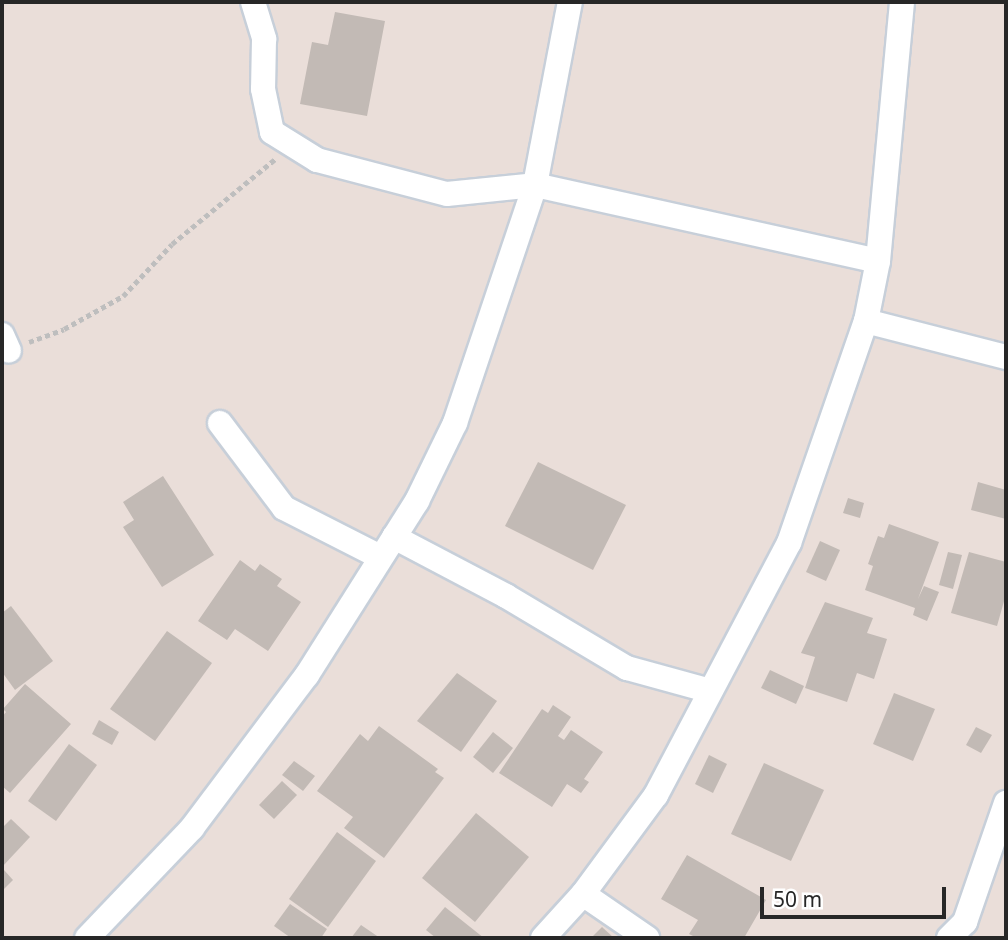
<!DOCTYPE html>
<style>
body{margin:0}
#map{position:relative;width:1008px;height:940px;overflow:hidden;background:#eaded9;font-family:"Noto Sans",sans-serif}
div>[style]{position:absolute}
.building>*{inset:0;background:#c2bab5}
.path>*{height:4.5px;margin-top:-2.25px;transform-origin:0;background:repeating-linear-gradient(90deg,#bebebe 0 5px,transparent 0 8.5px)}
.roads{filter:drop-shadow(2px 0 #c7cfd9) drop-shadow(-2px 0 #c7cfd9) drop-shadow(0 2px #c7cfd9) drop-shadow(0 -2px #c7cfd9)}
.minor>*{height:24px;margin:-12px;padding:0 12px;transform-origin:12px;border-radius:12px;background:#fff}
span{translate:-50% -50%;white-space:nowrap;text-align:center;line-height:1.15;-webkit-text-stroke:7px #fff;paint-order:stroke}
.frame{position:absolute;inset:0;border:4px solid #272727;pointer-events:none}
.scale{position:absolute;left:760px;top:887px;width:186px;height:32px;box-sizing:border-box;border:4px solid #272727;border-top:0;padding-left:9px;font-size:21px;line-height:24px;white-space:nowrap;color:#272727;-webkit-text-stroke:5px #fff;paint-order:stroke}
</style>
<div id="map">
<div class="building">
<i style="clip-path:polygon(335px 12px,385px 21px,367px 116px,300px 104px,312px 42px,328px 45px)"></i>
<i style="clip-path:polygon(538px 462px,626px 505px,593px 570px,505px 526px)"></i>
<i style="clip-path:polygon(163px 476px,214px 555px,162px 587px,123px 527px,134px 520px,123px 502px)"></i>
<i style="clip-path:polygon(978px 482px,1006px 490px,1006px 519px,971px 510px)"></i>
<i style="clip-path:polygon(848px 498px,864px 503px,860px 518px,843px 513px)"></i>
<i style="clip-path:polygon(889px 524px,939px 542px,918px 599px,924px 586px,939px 592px,927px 621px,913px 615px,915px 608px,865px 590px,873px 566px,868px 564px,878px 536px,884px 538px)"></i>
<i style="clip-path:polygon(820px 541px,840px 550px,826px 581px,806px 572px)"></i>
<i style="clip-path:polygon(948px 552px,962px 555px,953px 589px,939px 585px)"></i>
<i style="clip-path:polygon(969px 552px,1006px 562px,1006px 594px,997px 626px,951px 613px)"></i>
<i style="clip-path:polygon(240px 560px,255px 571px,260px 564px,282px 579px,277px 586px,301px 602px,268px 651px,235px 629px,227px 640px,198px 621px)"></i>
<i style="clip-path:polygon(825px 602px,873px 618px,867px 633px,887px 639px,874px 679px,857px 673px,847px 702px,805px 688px,815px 657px,801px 653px)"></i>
<i style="clip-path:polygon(11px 606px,53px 661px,15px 690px,2px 672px,2px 613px)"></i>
<i style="clip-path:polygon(167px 631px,212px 663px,155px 741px,110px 709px)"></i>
<i style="clip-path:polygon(770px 670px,804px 686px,796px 704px,761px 688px)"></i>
<i style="clip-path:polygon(457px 673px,497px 701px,461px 752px,417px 721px)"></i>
<i style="clip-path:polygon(25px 684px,71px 724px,10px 793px,2px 786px,2px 717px,6px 712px,3px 709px)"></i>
<i style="clip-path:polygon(894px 693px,935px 709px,913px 761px,873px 744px)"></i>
<i style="clip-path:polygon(553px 705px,571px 717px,558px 736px,564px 740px,571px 730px,603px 752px,584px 779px,589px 782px,581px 793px,567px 784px,552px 807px,499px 773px,542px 709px,548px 713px)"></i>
<i style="clip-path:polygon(99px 720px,119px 732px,112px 745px,92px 734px)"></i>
<i style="clip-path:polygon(379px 726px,438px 769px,435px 772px,444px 778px,384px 858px,344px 828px,353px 817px,317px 791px,360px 734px,368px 741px)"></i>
<i style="clip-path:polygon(976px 727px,992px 735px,981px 753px,966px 745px)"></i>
<i style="clip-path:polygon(493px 732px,513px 748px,493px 773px,473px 757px)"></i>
<i style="clip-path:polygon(69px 744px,97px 765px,56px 821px,28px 801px)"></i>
<i style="clip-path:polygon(709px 755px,727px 764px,713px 793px,695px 784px)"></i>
<i style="clip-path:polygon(294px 761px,315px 776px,303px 791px,282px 775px)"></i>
<i style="clip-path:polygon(764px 763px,824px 790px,791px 861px,731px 834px)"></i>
<i style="clip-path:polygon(282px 781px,297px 795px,274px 819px,259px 805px)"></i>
<i style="clip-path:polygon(476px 813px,529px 857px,475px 922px,422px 878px)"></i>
<i style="clip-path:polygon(11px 819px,30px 837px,2px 867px,2px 828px)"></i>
<i style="clip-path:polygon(337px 832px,376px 861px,328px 927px,289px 899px)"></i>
<i style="clip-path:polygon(687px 855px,766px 900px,744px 938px,697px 938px,689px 934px,698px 920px,661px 899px)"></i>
<i style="clip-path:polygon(4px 870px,13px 880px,2px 891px,2px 872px)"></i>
<i style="clip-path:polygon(290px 904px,327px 929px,321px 938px,291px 938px,274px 926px)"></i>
<i style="clip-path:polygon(445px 907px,484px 938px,436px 938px,426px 930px)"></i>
<i style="clip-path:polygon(361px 925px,380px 938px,351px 938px)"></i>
<i style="clip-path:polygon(602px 927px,614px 938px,591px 938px)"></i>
</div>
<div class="path">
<i style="left:29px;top:342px;width:37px;rotate:-20deg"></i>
<i style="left:64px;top:329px;width:68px;rotate:-29.2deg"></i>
<i style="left:123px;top:296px;width:71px;rotate:-46.7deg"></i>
<i style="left:172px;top:244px;width:134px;rotate:-39.5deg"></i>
</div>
<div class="roads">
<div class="minor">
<i style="left:253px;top:2px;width:39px;rotate:73deg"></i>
<i style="left:264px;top:39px;width:50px;rotate:91.1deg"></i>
<i style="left:263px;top:89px;width:44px;rotate:78.2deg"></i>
<i style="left:272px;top:132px;width:53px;rotate:31.9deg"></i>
<i style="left:317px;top:160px;width:134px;rotate:14.7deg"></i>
<i style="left:447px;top:194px;width:88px;rotate:-5.8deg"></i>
<i style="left:535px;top:185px;width:351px;rotate:12.5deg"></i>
<i style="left:866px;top:321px;width:145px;rotate:14.4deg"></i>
<i style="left:2px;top:335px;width:17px;rotate:66deg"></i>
<i style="left:220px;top:423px;width:106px;rotate:53deg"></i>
<i style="left:284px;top:508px;width:108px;rotate:27deg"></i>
<i style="left:394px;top:537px;width:127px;rotate:27.8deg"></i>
<i style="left:506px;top:596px;width:141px;rotate:30.8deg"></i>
<i style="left:627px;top:668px;width:83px;rotate:15.4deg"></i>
<i style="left:583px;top:894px;width:78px;rotate:34.5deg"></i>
<i style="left:87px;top:938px;width:152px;rotate:-46.3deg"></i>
<i style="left:192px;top:828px;width:191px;rotate:-53.1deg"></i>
<i style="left:307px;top:675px;width:206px;rotate:-57.7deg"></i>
<i style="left:417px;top:501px;width:87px;rotate:-64deg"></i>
<i style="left:455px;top:423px;width:251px;rotate:-71.4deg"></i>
<i style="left:535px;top:185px;width:186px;rotate:-79.2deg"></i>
<i style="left:543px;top:938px;width:59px;rotate:-47.7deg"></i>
<i style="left:583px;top:894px;width:123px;rotate:-53.6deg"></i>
<i style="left:656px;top:795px;width:285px;rotate:-62.2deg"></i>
<i style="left:789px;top:543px;width:235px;rotate:-70.9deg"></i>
<i style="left:866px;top:321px;width:61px;rotate:-78.7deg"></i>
<i style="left:878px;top:261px;width:260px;rotate:-84.7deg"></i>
<i style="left:949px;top:938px;width:23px;rotate:-45deg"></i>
<i style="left:965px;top:922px;width:126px;rotate:-71deg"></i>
</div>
</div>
<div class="frame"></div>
<div class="scale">50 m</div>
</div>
